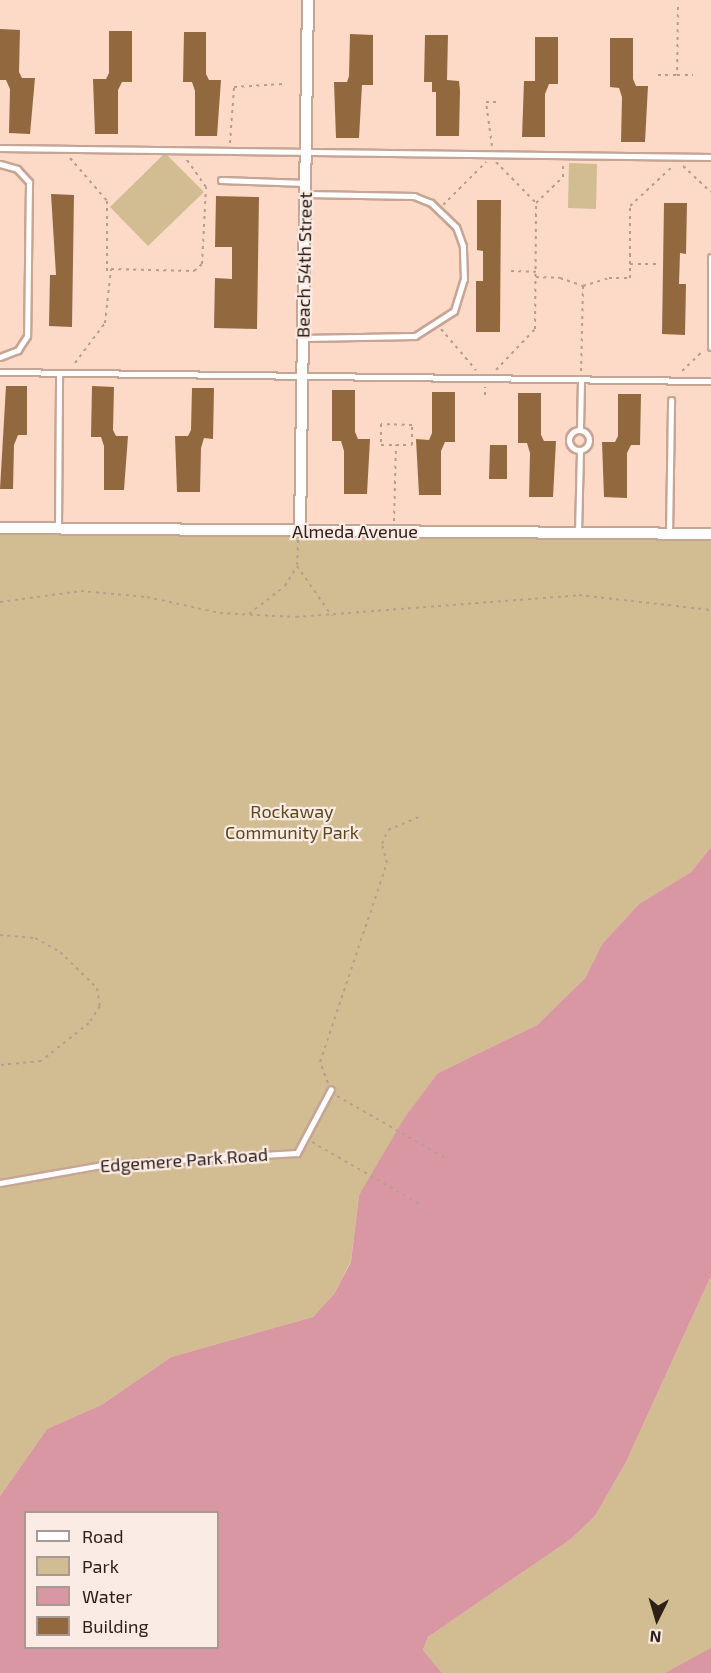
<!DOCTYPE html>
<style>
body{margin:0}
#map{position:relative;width:711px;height:1673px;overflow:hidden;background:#fdd9c8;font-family:"Exo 2",sans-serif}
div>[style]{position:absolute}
.green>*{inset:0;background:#d2bd92}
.water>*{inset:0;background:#d897a2}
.building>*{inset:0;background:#92693e}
.path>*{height:2px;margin-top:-1px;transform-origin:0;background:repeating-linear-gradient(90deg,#b99c8e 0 3px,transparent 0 7.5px)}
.roads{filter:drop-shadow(2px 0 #c7a595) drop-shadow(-2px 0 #c7a595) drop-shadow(0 2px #c7a595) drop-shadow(0 -2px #c7a595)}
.lane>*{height:5px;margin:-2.5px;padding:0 2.5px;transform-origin:2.5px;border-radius:2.5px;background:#fff}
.lane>.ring{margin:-2.5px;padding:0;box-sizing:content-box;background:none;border:5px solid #fff;border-radius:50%}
.street>*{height:10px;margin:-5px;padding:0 5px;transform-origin:5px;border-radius:5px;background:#fff}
span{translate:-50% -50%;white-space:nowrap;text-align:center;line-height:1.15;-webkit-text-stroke:4.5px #faebe4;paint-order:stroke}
.street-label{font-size:18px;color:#2d2019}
.park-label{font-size:18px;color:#5b471c}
.legend{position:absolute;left:24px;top:1511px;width:195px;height:138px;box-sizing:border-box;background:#faebe4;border:2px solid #a89a93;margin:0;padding:8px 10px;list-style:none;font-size:18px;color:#2d2019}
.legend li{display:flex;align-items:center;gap:12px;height:30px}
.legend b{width:30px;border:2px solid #a89a93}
.north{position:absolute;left:627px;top:1589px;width:60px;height:60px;-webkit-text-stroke:4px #faebe4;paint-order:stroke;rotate:185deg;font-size:16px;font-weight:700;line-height:24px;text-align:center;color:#2d2019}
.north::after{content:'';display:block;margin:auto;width:21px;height:27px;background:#2d2019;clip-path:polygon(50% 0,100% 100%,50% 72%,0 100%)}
</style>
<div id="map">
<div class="green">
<i style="clip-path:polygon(165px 153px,204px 192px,148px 246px,110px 207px)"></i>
<i style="clip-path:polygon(569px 163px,597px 164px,596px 209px,568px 208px)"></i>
<i style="clip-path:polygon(0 528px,711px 534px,711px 847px,691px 872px,639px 904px,602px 944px,585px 978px,537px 1025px,438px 1073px,359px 1195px,351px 1261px,334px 1294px,313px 1317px,171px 1357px,103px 1404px,47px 1429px,0 1496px)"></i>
<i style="clip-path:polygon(711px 1276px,711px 1667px,702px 1673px,442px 1673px,423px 1650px,428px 1637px,571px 1539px,595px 1516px,626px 1462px)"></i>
</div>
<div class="water">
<i style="clip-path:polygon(evenodd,711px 847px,711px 1276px,626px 1462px,595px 1516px,571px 1539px,428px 1637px,423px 1650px,442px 1673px,0 1673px,0 1496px,47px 1429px,103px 1404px,171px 1357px,313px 1317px,334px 1294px,351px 1262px,359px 1195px,405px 1117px,438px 1073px,537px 1025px,585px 978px,602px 944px,639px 904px,691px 872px,711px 847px,218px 1512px,218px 1648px,26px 1648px,26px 1512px,218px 1512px)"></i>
<i style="clip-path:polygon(711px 1648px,711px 1673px,665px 1673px)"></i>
</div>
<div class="building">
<i style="clip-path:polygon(0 29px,20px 30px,19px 72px,22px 78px,35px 78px,30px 134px,9px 133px,10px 89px,6px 80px,0 80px)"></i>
<i style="clip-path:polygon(109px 31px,132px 31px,132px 82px,122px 82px,118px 90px,118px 134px,95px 134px,93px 79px,106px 79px,109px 73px)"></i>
<i style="clip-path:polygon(184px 32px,206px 32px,206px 74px,209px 80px,221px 80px,217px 136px,195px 136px,195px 91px,192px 82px,183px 82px)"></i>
<i style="clip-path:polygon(350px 34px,373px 35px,373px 85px,362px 85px,359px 138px,336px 138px,334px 82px,347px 82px,349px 76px)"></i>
<i style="clip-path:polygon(425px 35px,448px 35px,447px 80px,459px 81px,460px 91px,459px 136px,436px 136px,436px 92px,432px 92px,432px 82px,424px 82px)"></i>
<i style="clip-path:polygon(535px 37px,558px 37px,558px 84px,549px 84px,545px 94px,545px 137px,522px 137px,524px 81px,535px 81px)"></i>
<i style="clip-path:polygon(610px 38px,633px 38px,633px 79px,636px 86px,648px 86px,645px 142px,621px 142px,622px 97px,619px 88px,610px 87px)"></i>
<i style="clip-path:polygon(51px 194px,74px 195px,72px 327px,49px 326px,50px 275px,56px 275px)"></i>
<i style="clip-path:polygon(216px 196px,259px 197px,257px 329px,214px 328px,215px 278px,232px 279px,232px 247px,215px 247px)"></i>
<i style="clip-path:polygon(477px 200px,501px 200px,500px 332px,476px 332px,476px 281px,483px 281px,483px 251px,477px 250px)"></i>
<i style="clip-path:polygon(664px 203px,687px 203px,686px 254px,680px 253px,679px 284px,686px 284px,685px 335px,662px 334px)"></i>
<i style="clip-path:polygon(6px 386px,27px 386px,27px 435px,18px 435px,14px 445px,13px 489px,0 489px)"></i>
<i style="clip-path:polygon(92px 386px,114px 387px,113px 430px,116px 436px,128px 436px,124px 490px,104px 490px,104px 446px,101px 437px,91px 437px)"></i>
<i style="clip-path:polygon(192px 388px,214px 388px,213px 439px,204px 438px,201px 448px,200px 492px,177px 492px,175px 436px,188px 436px,191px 430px)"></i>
<i style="clip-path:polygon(332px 390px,355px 390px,355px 432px,358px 439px,370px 439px,367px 494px,344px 494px,344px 451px,341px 441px,332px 441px)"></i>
<i style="clip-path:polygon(432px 392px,455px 392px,455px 442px,445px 442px,441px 451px,441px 495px,419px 495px,416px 439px,429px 440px,432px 433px)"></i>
<i style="clip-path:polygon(518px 393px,541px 393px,541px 435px,544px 441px,556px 441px,553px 497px,529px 497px,530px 453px,527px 443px,518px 443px)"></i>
<i style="clip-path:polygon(618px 394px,641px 394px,640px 445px,631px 445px,627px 453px,627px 498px,604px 497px,602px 442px,615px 442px,618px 436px)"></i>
<i style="clip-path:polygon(490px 445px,507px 445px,507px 479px,489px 479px)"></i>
</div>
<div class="path">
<i style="left:678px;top:7px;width:68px;rotate:90.8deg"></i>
<i style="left:677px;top:75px;width:16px"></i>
<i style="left:658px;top:75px;width:19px"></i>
<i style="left:230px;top:143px;width:56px;rotate:-85.9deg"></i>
<i style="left:234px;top:87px;width:49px;rotate:-3.5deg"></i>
<i style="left:492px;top:146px;width:44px;rotate:-97.8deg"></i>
<i style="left:486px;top:102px;width:14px"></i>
<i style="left:70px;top:158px;width:57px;rotate:49.3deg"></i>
<i style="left:107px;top:201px;width:71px;rotate:90deg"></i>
<i style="left:496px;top:162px;width:57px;rotate:45.7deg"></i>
<i style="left:683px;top:166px;width:38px;rotate:43deg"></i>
<i style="left:443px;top:205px;width:61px;rotate:-45deg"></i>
<i style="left:656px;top:264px;width:26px;rotate:180deg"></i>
<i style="left:630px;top:264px;width:58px;rotate:-90deg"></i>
<i style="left:630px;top:206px;width:59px;rotate:-42.9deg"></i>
<i style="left:511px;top:271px;width:25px;rotate:2deg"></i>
<i style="left:536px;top:277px;width:24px;rotate:2deg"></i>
<i style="left:560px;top:278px;width:24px;rotate:19deg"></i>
<i style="left:583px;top:286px;width:86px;rotate:91.3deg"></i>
<i style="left:583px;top:286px;width:27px;rotate:-17deg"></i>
<i style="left:609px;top:278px;width:21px"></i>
<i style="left:630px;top:278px;width:14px;rotate:-90deg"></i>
<i style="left:441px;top:329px;width:54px;rotate:49.5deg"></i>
<i style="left:75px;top:363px;width:50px;rotate:-53.1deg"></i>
<i style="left:105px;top:323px;width:54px;rotate:-83.7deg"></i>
<i style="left:111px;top:269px;width:83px;rotate:1.4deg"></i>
<i style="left:194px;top:271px;width:11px;rotate:-41deg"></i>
<i style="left:202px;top:264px;width:77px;rotate:-87deg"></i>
<i style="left:206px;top:187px;width:35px;rotate:-125deg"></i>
<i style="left:496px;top:370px;width:57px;rotate:-46.4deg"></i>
<i style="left:535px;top:329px;width:126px;rotate:-89.5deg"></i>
<i style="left:536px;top:203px;width:37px;rotate:-44deg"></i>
<i style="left:563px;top:177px;width:15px;rotate:-90deg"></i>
<i style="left:682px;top:371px;width:30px;rotate:-44deg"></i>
<i style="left:485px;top:395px;width:8px;rotate:-90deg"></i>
<i style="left:394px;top:521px;width:76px;rotate:-88.5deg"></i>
<i style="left:396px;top:445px;width:16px"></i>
<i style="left:412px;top:445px;width:20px;rotate:-90deg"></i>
<i style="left:412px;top:425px;width:31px;rotate:-178deg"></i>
<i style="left:381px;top:424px;width:21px;rotate:90deg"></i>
<i style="left:381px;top:445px;width:15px"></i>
<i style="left:298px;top:540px;width:26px;rotate:92deg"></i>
<i style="left:297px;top:566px;width:61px;rotate:55deg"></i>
<i style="left:0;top:602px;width:82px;rotate:-7.7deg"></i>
<i style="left:81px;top:591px;width:66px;rotate:5.2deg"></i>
<i style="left:147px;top:597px;width:75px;rotate:12.4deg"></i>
<i style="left:220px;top:613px;width:76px;rotate:3deg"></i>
<i style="left:296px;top:617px;width:284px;rotate:-4.4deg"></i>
<i style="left:579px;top:595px;width:133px;rotate:6.5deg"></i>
<i style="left:249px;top:614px;width:46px;rotate:-37.9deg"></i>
<i style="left:285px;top:586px;width:23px;rotate:-59deg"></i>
<i style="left:0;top:935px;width:35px;rotate:5deg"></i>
<i style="left:35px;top:938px;width:29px;rotate:29deg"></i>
<i style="left:60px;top:952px;width:52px;rotate:44.2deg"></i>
<i style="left:97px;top:988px;width:18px;rotate:81deg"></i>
<i style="left:100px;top:1006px;width:20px;rotate:123deg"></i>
<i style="left:89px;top:1023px;width:61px;rotate:141.6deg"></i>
<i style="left:41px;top:1061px;width:41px;rotate:174.4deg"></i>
<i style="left:328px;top:1083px;width:22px;rotate:-111deg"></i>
<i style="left:320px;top:1062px;width:210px;rotate:-71.4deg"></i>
<i style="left:387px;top:863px;width:20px;rotate:-105deg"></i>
<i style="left:382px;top:844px;width:15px;rotate:-67deg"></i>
<i style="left:388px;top:830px;width:33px;rotate:-23deg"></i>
<i style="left:337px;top:1096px;width:127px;rotate:29.8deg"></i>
<i style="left:312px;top:1142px;width:126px;rotate:30deg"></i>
</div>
<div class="roads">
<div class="lane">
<i style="left:0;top:148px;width:711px;rotate:0.73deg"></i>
<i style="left:0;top:164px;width:18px;rotate:16deg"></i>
<i style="left:17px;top:169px;width:18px;rotate:47deg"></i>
<i style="left:29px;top:182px;width:154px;rotate:90.7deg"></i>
<i style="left:27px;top:336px;width:17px;rotate:123deg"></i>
<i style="left:18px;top:350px;width:19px;rotate:159deg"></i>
<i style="left:221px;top:180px;width:85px;rotate:2deg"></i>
<i style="left:711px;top:257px;width:90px;rotate:90deg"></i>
<i style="left:303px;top:338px;width:112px;rotate:-1deg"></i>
<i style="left:415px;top:336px;width:46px;rotate:-32.7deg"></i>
<i style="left:454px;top:311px;width:34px;rotate:-73deg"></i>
<i style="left:464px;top:279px;width:33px;rotate:-92deg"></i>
<i style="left:463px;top:246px;width:20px;rotate:-110deg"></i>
<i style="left:456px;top:227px;width:35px;rotate:-136deg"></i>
<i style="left:431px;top:203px;width:18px;rotate:-158deg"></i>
<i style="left:414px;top:196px;width:108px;rotate:-178.9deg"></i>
<i style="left:0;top:372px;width:711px;rotate:0.73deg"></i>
<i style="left:580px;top:428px;width:47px;rotate:-88.8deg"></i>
<i class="ring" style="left:569px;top:430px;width:15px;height:15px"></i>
<i style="left:58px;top:528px;width:155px;rotate:-89.6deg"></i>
<i style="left:578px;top:533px;width:82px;rotate:-88.6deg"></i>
<i style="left:669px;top:534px;width:134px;rotate:-89.1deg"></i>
<i style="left:0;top:1183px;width:110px;rotate:-10deg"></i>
<i style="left:108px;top:1164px;width:189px;rotate:-3.3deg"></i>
<i style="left:297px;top:1153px;width:72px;rotate:-62deg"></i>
</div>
<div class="street">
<i style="left:0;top:528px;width:711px;rotate:0.48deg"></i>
<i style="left:300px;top:530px;width:530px;rotate:-89.14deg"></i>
</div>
</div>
<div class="street-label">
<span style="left:304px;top:265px;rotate:-89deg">Beach 54th Street</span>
<span style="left:355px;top:531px">Almeda Avenue</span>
<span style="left:184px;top:1160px;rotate:-4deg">Edgemere Park Road</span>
</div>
<div class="park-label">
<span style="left:292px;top:822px">Rockaway<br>Community Park</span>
</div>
<ul class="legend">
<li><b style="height:8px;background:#fff"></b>Road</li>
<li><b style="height:16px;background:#d2bd92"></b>Park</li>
<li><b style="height:16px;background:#d897a2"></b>Water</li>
<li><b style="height:16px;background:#92693e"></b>Building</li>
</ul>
<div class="north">N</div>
</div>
